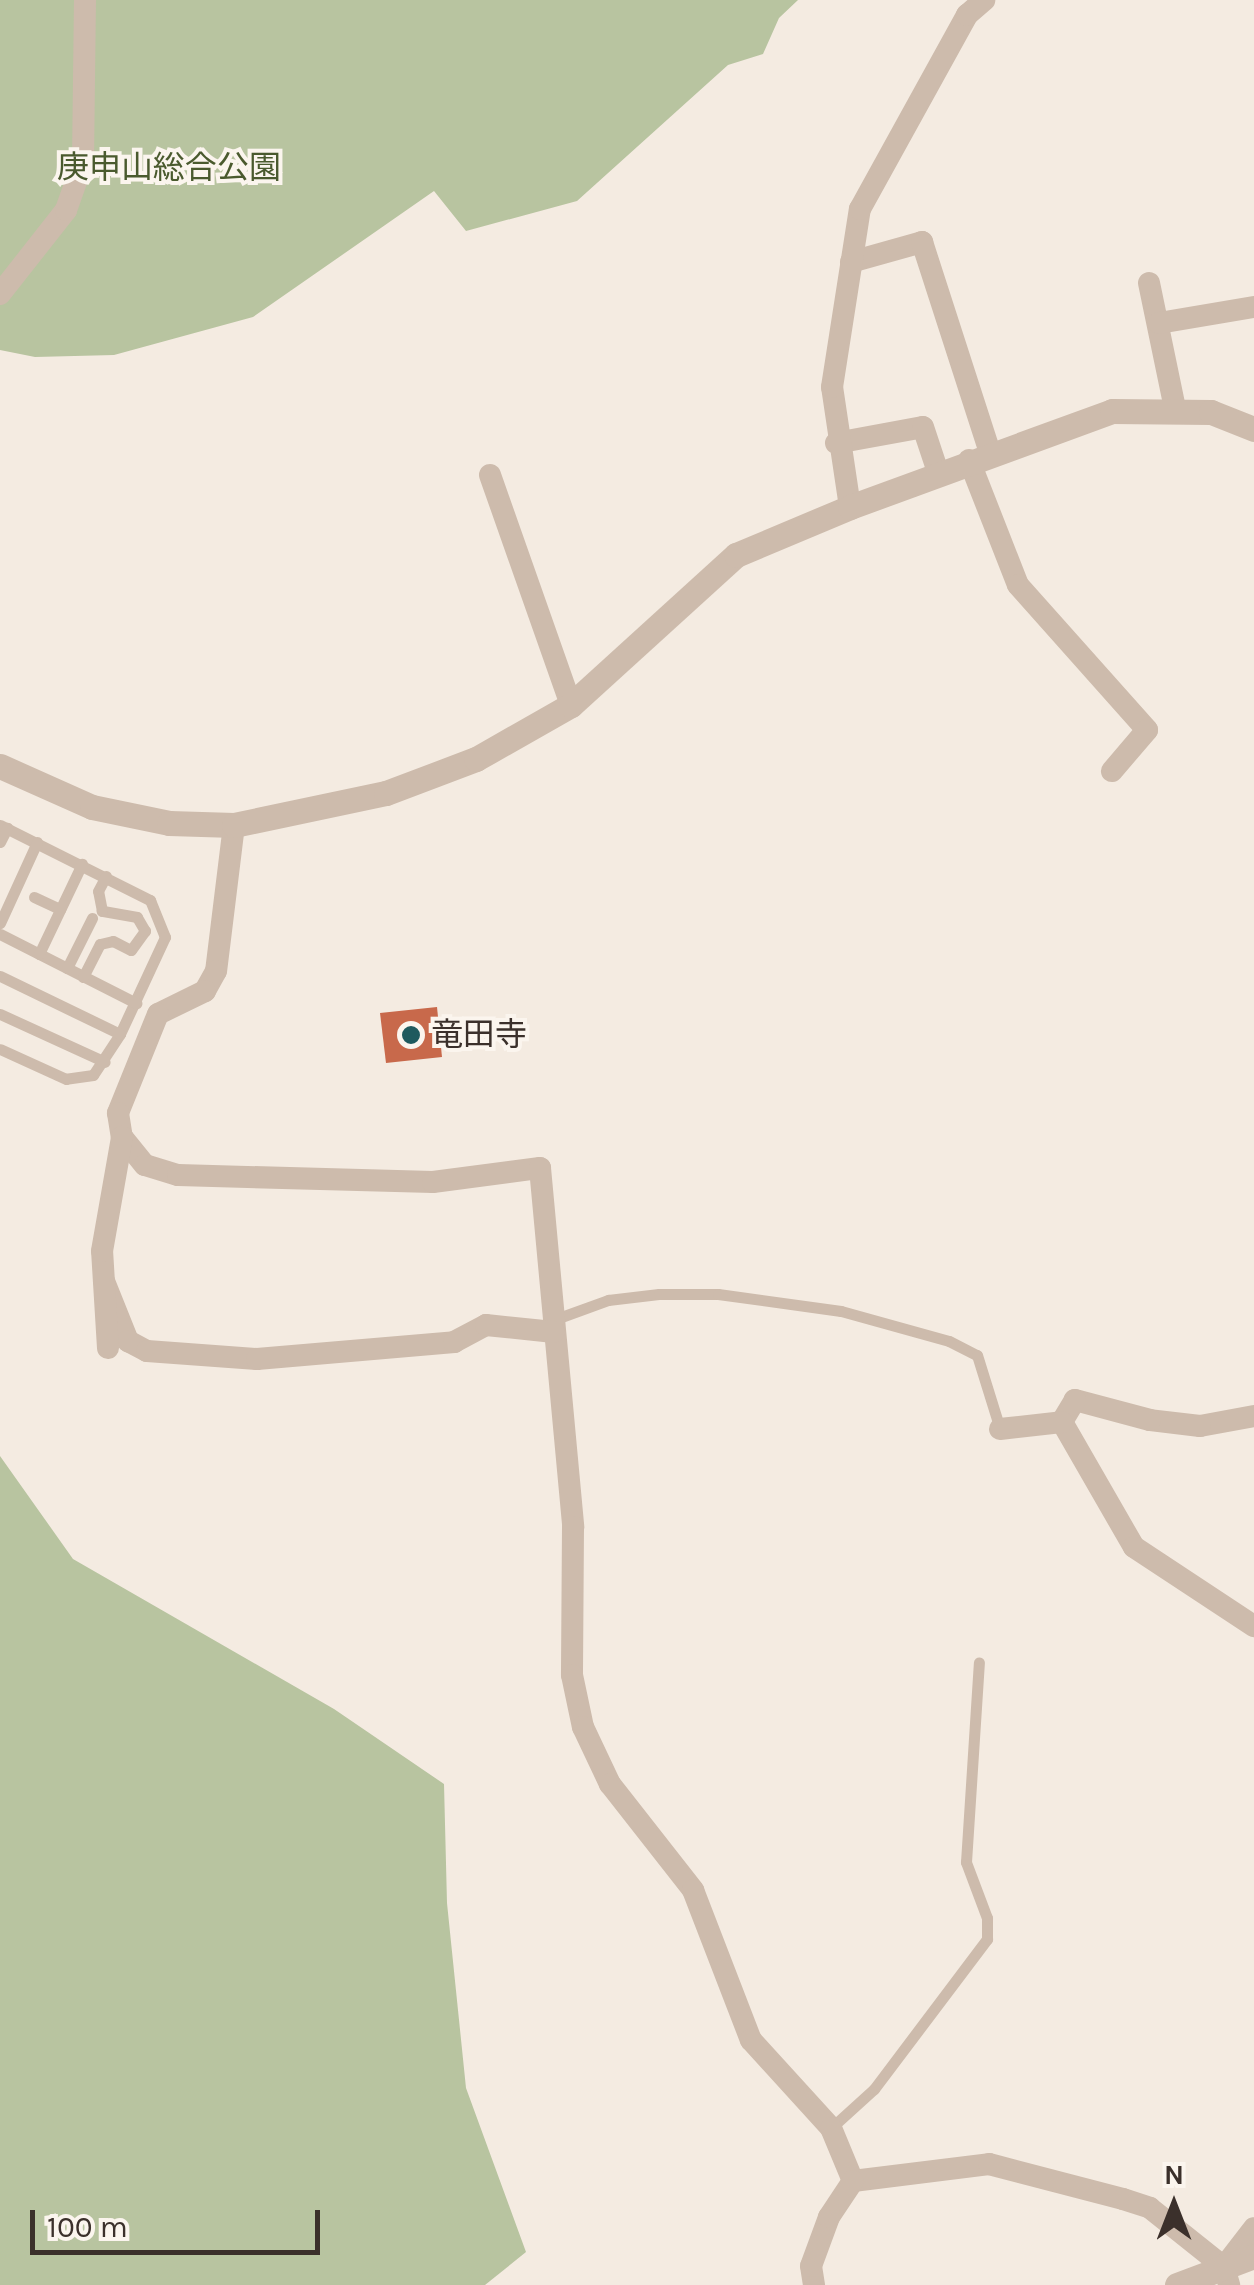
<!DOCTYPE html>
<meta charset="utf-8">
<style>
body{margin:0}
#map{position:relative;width:1254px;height:2285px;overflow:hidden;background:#f4ebe1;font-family:Karla,"Noto Sans JP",sans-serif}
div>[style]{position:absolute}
.green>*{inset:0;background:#b8c4a0}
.building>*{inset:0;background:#c8694b}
.service>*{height:11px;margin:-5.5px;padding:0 5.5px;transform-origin:5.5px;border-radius:5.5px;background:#cdbbac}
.minor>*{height:22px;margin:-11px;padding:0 11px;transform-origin:11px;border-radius:11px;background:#cdbbac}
.tertiary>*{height:25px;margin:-12.5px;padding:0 12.5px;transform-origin:12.5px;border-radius:12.5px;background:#cdbbac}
.dots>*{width:28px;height:28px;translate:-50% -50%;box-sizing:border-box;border:5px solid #fbf5ee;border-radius:50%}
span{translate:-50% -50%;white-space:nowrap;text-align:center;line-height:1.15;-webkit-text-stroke:8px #fbf5ee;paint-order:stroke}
.park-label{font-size:32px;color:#4a5a2e}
.poi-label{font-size:32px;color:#3b302b}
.left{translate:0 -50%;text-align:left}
.north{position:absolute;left:1124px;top:2155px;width:100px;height:100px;-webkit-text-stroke:8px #fbf5ee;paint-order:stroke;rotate:0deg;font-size:28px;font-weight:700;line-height:40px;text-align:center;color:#3b302b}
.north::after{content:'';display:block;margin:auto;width:35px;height:45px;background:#3b302b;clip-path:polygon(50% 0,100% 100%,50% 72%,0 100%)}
.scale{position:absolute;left:30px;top:2210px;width:290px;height:45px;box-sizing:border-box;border:5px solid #3b302b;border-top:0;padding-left:12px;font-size:30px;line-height:35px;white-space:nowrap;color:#3b302b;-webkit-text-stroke:8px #fbf5ee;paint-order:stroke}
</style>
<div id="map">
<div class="green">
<i style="clip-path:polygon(0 0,798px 0,779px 18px,763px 54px,728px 65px,577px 201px,466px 231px,434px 191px,253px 317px,114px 355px,35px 357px,0 350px)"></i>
<i style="clip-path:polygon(0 1456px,73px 1559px,334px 1709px,444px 1784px,447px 1903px,466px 2088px,526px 2252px,485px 2285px,0 2285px)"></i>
</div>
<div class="building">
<i style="clip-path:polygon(437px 1007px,442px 1057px,386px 1063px,380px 1013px)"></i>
</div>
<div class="service">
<i style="left:0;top:825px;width:168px;rotate:26.6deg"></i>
<i style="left:150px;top:900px;width:40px;rotate:68deg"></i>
<i style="left:165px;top:937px;width:107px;rotate:114.9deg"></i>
<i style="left:120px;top:1034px;width:49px;rotate:123.4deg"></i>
<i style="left:93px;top:1075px;width:27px;rotate:172deg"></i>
<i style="left:66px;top:1079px;width:72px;rotate:-155.6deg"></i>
<i style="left:0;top:842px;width:16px;rotate:-63deg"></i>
<i style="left:34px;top:897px;width:29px;rotate:25deg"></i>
<i style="left:0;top:923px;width:89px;rotate:-65.4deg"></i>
<i style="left:0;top:934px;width:153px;rotate:26.9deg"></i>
<i style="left:39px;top:954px;width:100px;rotate:-64.5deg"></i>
<i style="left:67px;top:968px;width:56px;rotate:-63.4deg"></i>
<i style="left:0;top:976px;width:133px;rotate:25.8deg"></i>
<i style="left:83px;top:977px;width:37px;rotate:-63deg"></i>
<i style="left:100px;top:944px;width:13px;rotate:-13deg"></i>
<i style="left:113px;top:941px;width:20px;rotate:27deg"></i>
<i style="left:131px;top:950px;width:24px;rotate:-54deg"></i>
<i style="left:145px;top:931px;width:16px;rotate:-120deg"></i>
<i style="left:137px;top:917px;width:36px;rotate:-170deg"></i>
<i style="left:102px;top:911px;width:20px;rotate:-101deg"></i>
<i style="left:98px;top:891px;width:17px;rotate:-62deg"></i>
<i style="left:0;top:1014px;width:115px;rotate:24.6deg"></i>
<i style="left:553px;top:1320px;width:59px;rotate:-20deg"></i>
<i style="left:608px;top:1300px;width:51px;rotate:-6.7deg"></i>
<i style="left:659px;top:1294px;width:59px"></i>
<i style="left:718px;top:1294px;width:124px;rotate:7.9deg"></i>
<i style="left:841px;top:1311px;width:112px;rotate:15.5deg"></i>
<i style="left:949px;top:1341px;width:31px;rotate:27deg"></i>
<i style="left:977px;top:1355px;width:77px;rotate:72.7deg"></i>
<i style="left:831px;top:2128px;width:58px;rotate:-42.2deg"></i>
<i style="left:874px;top:2089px;width:188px;rotate:-53deg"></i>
<i style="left:987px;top:1939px;width:21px;rotate:-90deg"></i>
<i style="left:987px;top:1918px;width:60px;rotate:-110.6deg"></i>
<i style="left:966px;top:1862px;width:200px;rotate:-86.3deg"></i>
</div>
<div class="minor">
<i style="left:851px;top:262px;width:74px;rotate:-15.7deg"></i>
<i style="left:922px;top:242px;width:221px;rotate:72.1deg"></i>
<i style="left:1149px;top:283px;width:129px;rotate:78.3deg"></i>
<i style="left:0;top:294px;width:107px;rotate:-51.8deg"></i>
<i style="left:66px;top:210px;width:51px;rotate:-70.5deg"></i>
<i style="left:83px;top:162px;width:162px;rotate:-89.3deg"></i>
<i style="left:1159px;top:323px;width:96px;rotate:-9.6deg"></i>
<i style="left:836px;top:443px;width:88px;rotate:-10.4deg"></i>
<i style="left:923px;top:427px;width:47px;rotate:71.6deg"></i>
<i style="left:969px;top:460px;width:134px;rotate:68.6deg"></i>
<i style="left:1018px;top:585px;width:194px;rotate:48.3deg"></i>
<i style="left:1147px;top:730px;width:54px;rotate:130.5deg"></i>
<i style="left:490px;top:475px;width:244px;rotate:70.6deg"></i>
<i style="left:850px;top:507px;width:121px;rotate:-98.5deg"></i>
<i style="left:832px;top:387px;width:180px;rotate:-81.1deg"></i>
<i style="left:860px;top:209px;width:222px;rotate:-61.1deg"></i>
<i style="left:967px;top:15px;width:23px;rotate:-41deg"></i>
<i style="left:234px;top:825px;width:147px;rotate:97deg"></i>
<i style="left:216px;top:971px;width:23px;rotate:119deg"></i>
<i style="left:205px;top:991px;width:52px;rotate:153.9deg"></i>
<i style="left:158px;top:1014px;width:107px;rotate:112deg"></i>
<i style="left:118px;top:1113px;width:24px;rotate:81deg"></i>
<i style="left:122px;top:1137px;width:36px;rotate:51deg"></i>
<i style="left:145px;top:1165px;width:34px;rotate:17deg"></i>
<i style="left:178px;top:1175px;width:255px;rotate:1.6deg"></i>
<i style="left:433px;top:1182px;width:108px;rotate:-7.5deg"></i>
<i style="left:540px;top:1168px;width:361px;rotate:84.7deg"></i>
<i style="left:573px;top:1527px;width:148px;rotate:90.4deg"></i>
<i style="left:572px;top:1675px;width:53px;rotate:78.1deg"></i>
<i style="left:583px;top:1727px;width:63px;rotate:64.7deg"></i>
<i style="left:610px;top:1784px;width:135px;rotate:51.9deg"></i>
<i style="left:693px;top:1890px;width:161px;rotate:68.9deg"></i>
<i style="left:751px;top:2040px;width:119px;rotate:47.7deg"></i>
<i style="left:831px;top:2128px;width:57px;rotate:67.5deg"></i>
<i style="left:104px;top:1281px;width:65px;rotate:68.2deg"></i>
<i style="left:128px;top:1341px;width:21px;rotate:28deg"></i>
<i style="left:147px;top:1351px;width:110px;rotate:4.2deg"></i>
<i style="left:257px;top:1359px;width:198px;rotate:-4.9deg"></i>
<i style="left:454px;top:1342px;width:36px;rotate:-28deg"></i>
<i style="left:486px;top:1325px;width:68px;rotate:5.9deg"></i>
<i style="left:108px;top:1348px;width:97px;rotate:-93.5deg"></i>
<i style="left:102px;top:1251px;width:116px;rotate:-80deg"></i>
<i style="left:1254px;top:1416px;width:55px;rotate:169.5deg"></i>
<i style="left:1200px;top:1426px;width:50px;rotate:-173.2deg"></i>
<i style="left:1150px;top:1420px;width:78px;rotate:-165.1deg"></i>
<i style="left:1075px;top:1400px;width:26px;rotate:121deg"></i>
<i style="left:1062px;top:1422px;width:144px;rotate:60.1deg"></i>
<i style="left:1134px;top:1547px;width:144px;rotate:33.4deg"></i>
<i style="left:1000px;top:1429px;width:62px;rotate:-6.4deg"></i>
<i style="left:853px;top:2181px;width:137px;rotate:-7.1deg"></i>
<i style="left:989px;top:2164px;width:138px;rotate:14.6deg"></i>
<i style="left:1123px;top:2199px;width:28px;rotate:18deg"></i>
<i style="left:1150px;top:2208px;width:95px;rotate:38.6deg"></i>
<i style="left:1224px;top:2267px;width:19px;rotate:74deg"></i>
<i style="left:1224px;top:2267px;width:49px;rotate:-52.4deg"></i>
<i style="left:814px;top:2285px;width:19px;rotate:-99deg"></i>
<i style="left:811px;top:2266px;width:52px;rotate:-69.8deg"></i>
<i style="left:829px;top:2217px;width:43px;rotate:-56.3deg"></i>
</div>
<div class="tertiary">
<i style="left:0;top:766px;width:101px;rotate:24deg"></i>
<i style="left:92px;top:807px;width:79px;rotate:11.7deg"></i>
<i style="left:169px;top:823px;width:65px;rotate:1.8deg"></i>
<i style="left:234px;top:825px;width:155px;rotate:-11.9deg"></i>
<i style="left:386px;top:793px;width:96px;rotate:-20.7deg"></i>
<i style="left:476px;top:759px;width:109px;rotate:-29.6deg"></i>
<i style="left:571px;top:705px;width:223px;rotate:-42.3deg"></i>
<i style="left:736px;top:555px;width:124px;rotate:-22.8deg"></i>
<i style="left:850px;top:507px;width:279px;rotate:-20.1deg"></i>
<i style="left:1112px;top:411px;width:99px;rotate:0.6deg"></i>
<i style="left:1211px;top:412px;width:46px;rotate:21.6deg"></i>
<i style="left:1177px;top:2285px;width:82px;rotate:-20.6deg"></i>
</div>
<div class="dots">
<i style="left:411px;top:1035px;background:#1f5a5e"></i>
</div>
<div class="park-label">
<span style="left:169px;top:168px">庚申山総合公園</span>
</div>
<div class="poi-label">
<span class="left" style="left:431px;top:1035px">竜田寺</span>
</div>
<div class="north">N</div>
<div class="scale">100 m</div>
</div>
